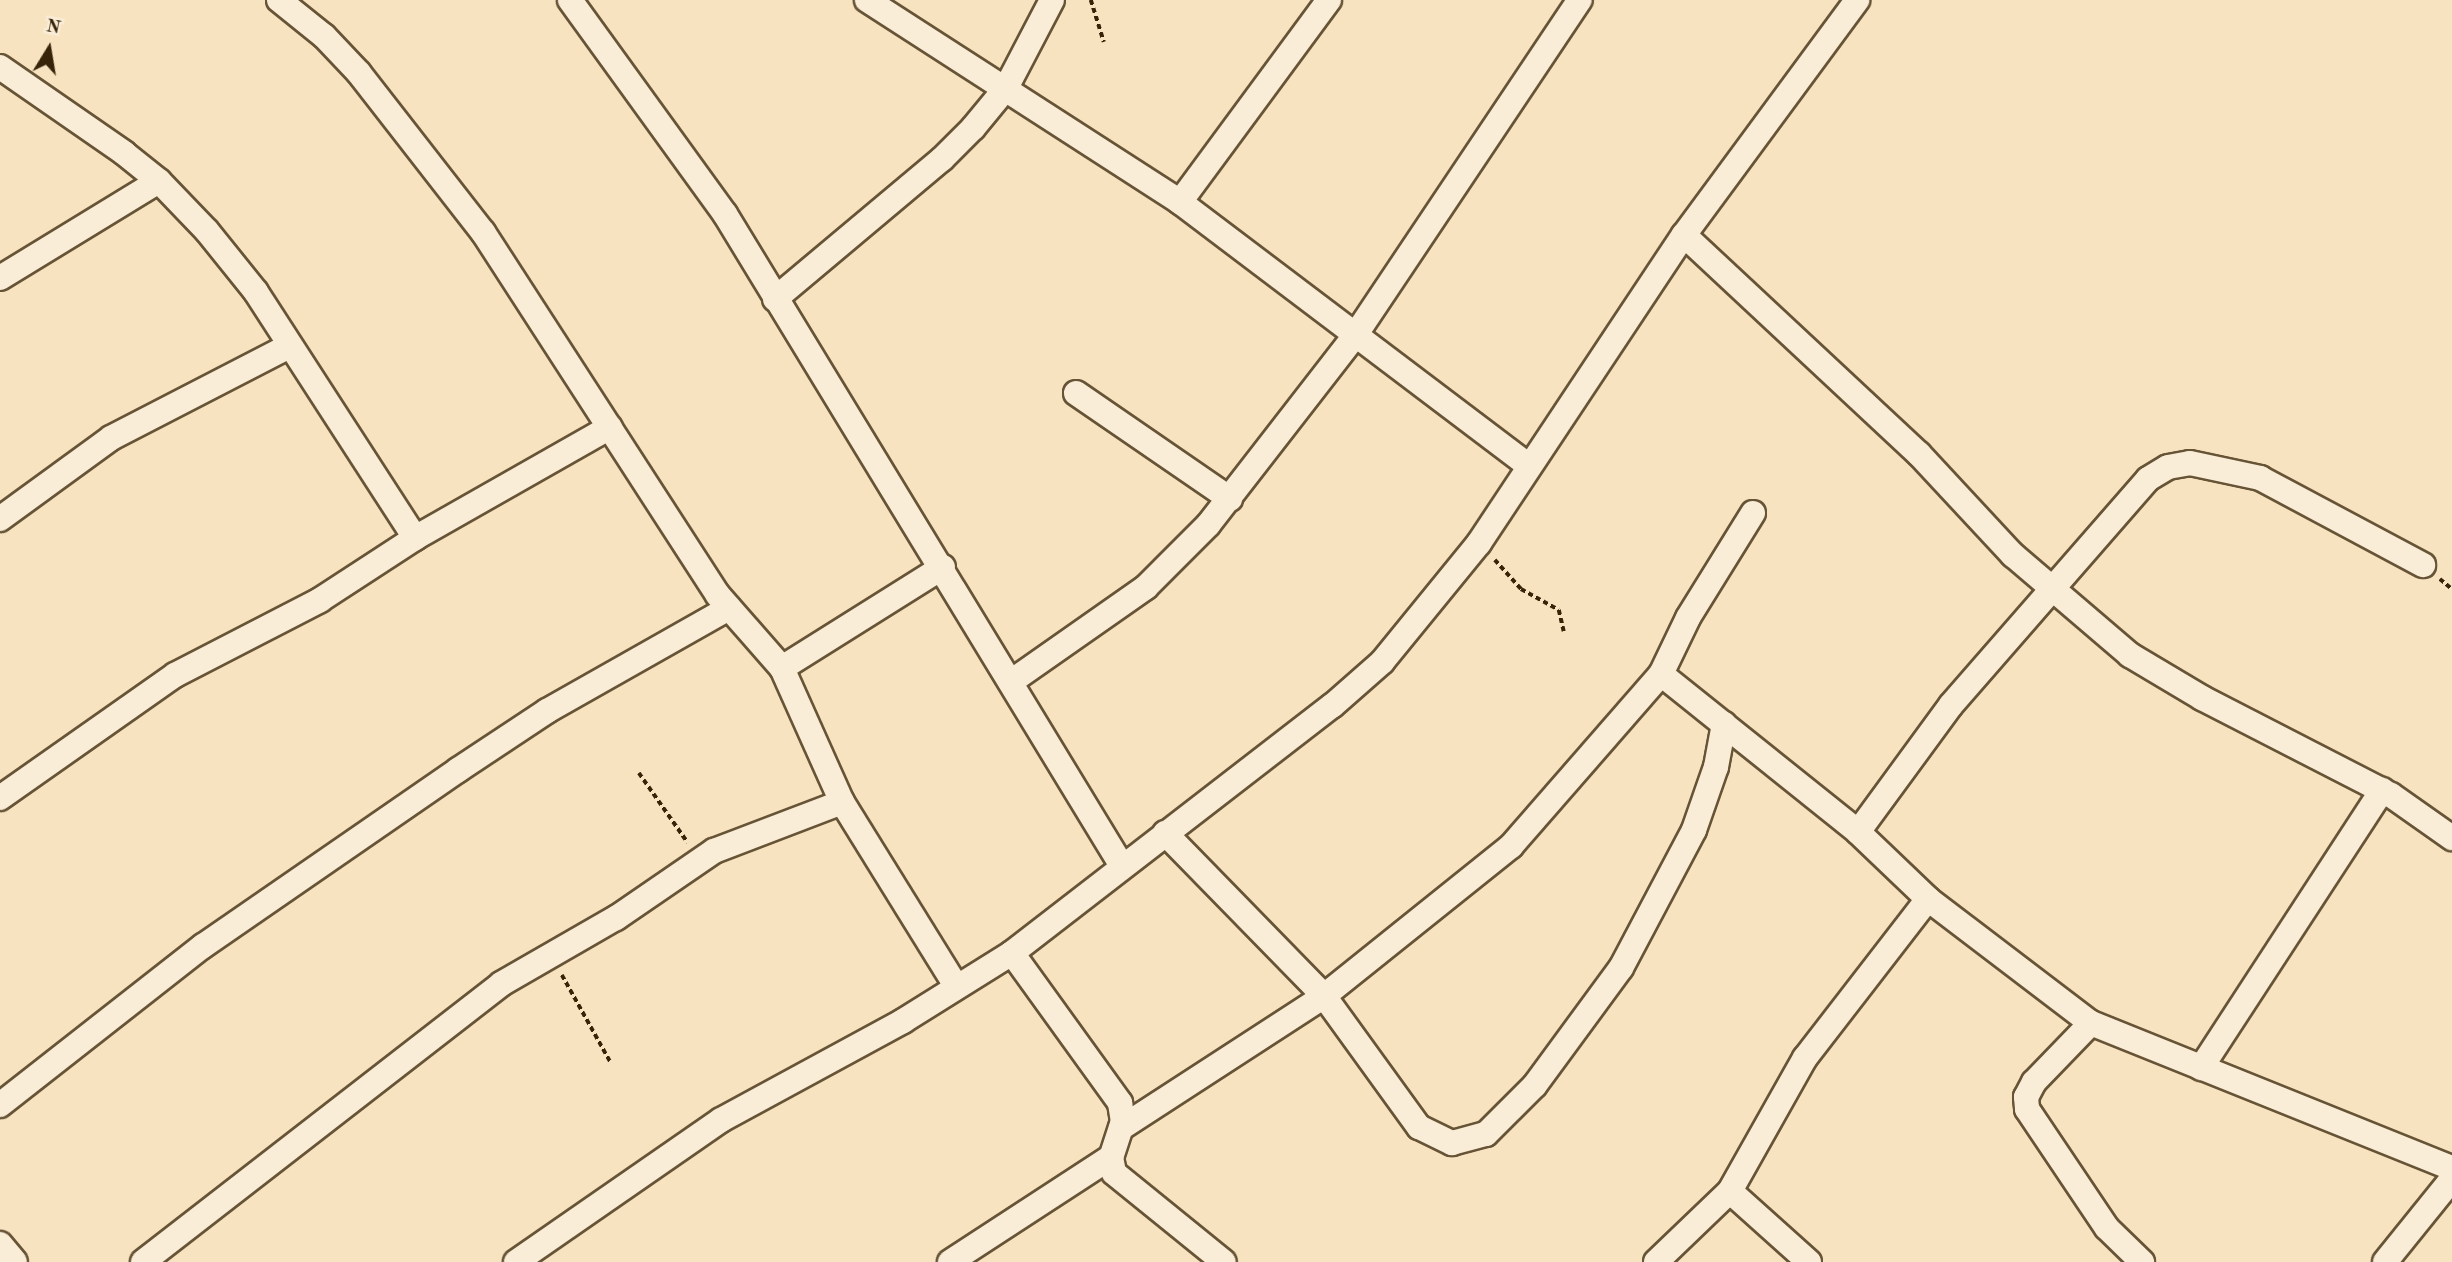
<!DOCTYPE html>
<style>
body{margin:0}
#map{position:relative;width:2452px;height:1262px;overflow:hidden;background:#f8e3c1;font-family:"Old Standard TT",serif}
div>[style]{position:absolute}
.path>*{height:3.5px;margin-top:-1.75px;transform-origin:0;background:repeating-linear-gradient(90deg,#372408 0 5px,transparent 0 8.5px)}
.roads{filter:drop-shadow(2px 0 #675436) drop-shadow(-2px 0 #675436) drop-shadow(0 2px #675436) drop-shadow(0 -2px #675436)}
.street>*{height:24px;margin:-12px;padding:0 12px;transform-origin:12px;border-radius:12px;background:#faedd7}
span{translate:-50% -50%;white-space:nowrap;text-align:center;line-height:1.15;-webkit-text-stroke:6px #faedd7;paint-order:stroke}
.north{position:absolute;left:14px;top:14px;width:70px;height:70px;-webkit-text-stroke:5px #faedd7;paint-order:stroke;rotate:11deg;font-size:19px;font-weight:700;line-height:28px;text-align:center;color:#372408}
.north::after{content:'';display:block;margin:auto;width:24px;height:32px;background:#372408;clip-path:polygon(50% 0,100% 100%,50% 72%,0 100%)}
</style>
<div id="map">
<div class="path">
<i style="left:1091px;top:0;width:44px;rotate:72.8deg"></i>
<i style="left:1495px;top:560px;width:39px;rotate:48deg"></i>
<i style="left:1521px;top:589px;width:43px;rotate:28.9deg"></i>
<i style="left:1559px;top:610px;width:22px;rotate:77deg"></i>
<i style="left:2440px;top:579px;width:16px;rotate:40deg"></i>
<i style="left:639px;top:773px;width:85px;rotate:55deg"></i>
<i style="left:562px;top:975px;width:101px;rotate:60.9deg"></i>
</div>
<div class="roads">
<div class="street">
<i style="left:279px;top:0;width:58px;rotate:38.7deg"></i>
<i style="left:324px;top:36px;width:51px;rotate:46.6deg"></i>
<i style="left:359px;top:73px;width:202px;rotate:52.1deg"></i>
<i style="left:483px;top:232px;width:432px;rotate:57.1deg"></i>
<i style="left:718px;top:595px;width:97px;rotate:48.8deg"></i>
<i style="left:782px;top:668px;width:147px;rotate:65.9deg"></i>
<i style="left:842px;top:802px;width:216px;rotate:58.2deg"></i>
<i style="left:570px;top:0;width:264px;rotate:54.1deg"></i>
<i style="left:725px;top:214px;width:763px;rotate:58.66deg"></i>
<i style="left:867px;top:0;width:373px;rotate:32.8deg"></i>
<i style="left:1180px;top:202px;width:436px;rotate:37.1deg"></i>
<i style="left:0;top:67px;width:151px;rotate:34.7deg"></i>
<i style="left:124px;top:153px;width:45px;rotate:38.7deg"></i>
<i style="left:159px;top:181px;width:69px;rotate:46.2deg"></i>
<i style="left:207px;top:231px;width:78px;rotate:51.2deg"></i>
<i style="left:256px;top:292px;width:293px;rotate:57.1deg"></i>
<i style="left:1180px;top:202px;width:251px;rotate:-53.6deg"></i>
<i style="left:1684px;top:235px;width:321px;rotate:43deg"></i>
<i style="left:1919px;top:454px;width:138px;rotate:47.1deg"></i>
<i style="left:2013px;top:555px;width:154px;rotate:40.5deg"></i>
<i style="left:2130px;top:655px;width:84px;rotate:30.8deg"></i>
<i style="left:2202px;top:698px;width:212px;rotate:27.2deg"></i>
<i style="left:2391px;top:795px;width:75px;rotate:35.2deg"></i>
<i style="left:0;top:278px;width:186px;rotate:-31.4deg"></i>
<i style="left:775px;top:299px;width:218px;rotate:-40deg"></i>
<i style="left:942px;top:159px;width:44px;rotate:-45deg"></i>
<i style="left:973px;top:128px;width:52px;rotate:-50.5deg"></i>
<i style="left:1006px;top:88px;width:99px;rotate:-62.4deg"></i>
<i style="left:1076px;top:393px;width:187px;rotate:34.5deg"></i>
<i style="left:1753px;top:513px;width:123px;rotate:121.8deg"></i>
<i style="left:1688px;top:618px;width:62px;rotate:115.7deg"></i>
<i style="left:1661px;top:674px;width:253px;rotate:38.7deg"></i>
<i style="left:1858px;top:832px;width:97px;rotate:43.7deg"></i>
<i style="left:1928px;top:899px;width:205px;rotate:37.3deg"></i>
<i style="left:2091px;top:1023px;width:389px;rotate:21.9deg"></i>
<i style="left:0;top:519px;width:137px;rotate:-36.1deg"></i>
<i style="left:111px;top:438px;width:200px;rotate:-27.3deg"></i>
<i style="left:782px;top:668px;width:190px;rotate:-32.1deg"></i>
<i style="left:1012px;top:681px;width:164px;rotate:-35deg"></i>
<i style="left:1146px;top:587px;width:88px;rotate:-45deg"></i>
<i style="left:1208px;top:525px;width:242px;rotate:-52.2deg"></i>
<i style="left:1356px;top:334px;width:402px;rotate:-56.2deg"></i>
<i style="left:0;top:798px;width:214px;rotate:-35.1deg"></i>
<i style="left:175px;top:675px;width:163px;rotate:-27.3deg"></i>
<i style="left:320px;top:600px;width:113px;rotate:-33.1deg"></i>
<i style="left:415px;top:538px;width:224px;rotate:-29.6deg"></i>
<i style="left:1858px;top:832px;width:157px;rotate:-53.8deg"></i>
<i style="left:1951px;top:705px;width:300px;rotate:-48.9deg"></i>
<i style="left:2148px;top:479px;width:23px;rotate:-31deg"></i>
<i style="left:2168px;top:467px;width:22px;rotate:-10deg"></i>
<i style="left:2190px;top:463px;width:72px;rotate:12.1deg"></i>
<i style="left:2260px;top:478px;width:185px;rotate:28.1deg"></i>
<i style="left:1165px;top:833px;width:228px;rotate:45.7deg"></i>
<i style="left:1324px;top:996px;width:240px;rotate:-38.7deg"></i>
<i style="left:1511px;top:846px;width:228px;rotate:-48.9deg"></i>
<i style="left:1012px;top:953px;width:185px;rotate:54.2deg"></i>
<i style="left:1120px;top:1103px;width:18px;rotate:81deg"></i>
<i style="left:1123px;top:1121px;width:38px;rotate:108deg"></i>
<i style="left:1111px;top:1157px;width:16px;rotate:79deg"></i>
<i style="left:1114px;top:1173px;width:141px;rotate:39deg"></i>
<i style="left:2091px;top:1023px;width:82px;rotate:134deg"></i>
<i style="left:2034px;top:1082px;width:17px;rotate:118deg"></i>
<i style="left:2026px;top:1097px;width:12px;rotate:85deg"></i>
<i style="left:2027px;top:1109px;width:143px;rotate:56.1deg"></i>
<i style="left:2107px;top:1228px;width:49px;rotate:44.2deg"></i>
<i style="left:2201px;top:1068px;width:332px;rotate:-56.9deg"></i>
<i style="left:0;top:1105px;width:258px;rotate:-38.1deg"></i>
<i style="left:203px;top:946px;width:310px;rotate:-34.6deg"></i>
<i style="left:458px;top:770px;width:107px;rotate:-33.5deg"></i>
<i style="left:547px;top:711px;width:209px;rotate:-29.5deg"></i>
<i style="left:1121px;top:1128px;width:242px;rotate:-33deg"></i>
<i style="left:1324px;top:996px;width:162px;rotate:54.1deg"></i>
<i style="left:1419px;top:1127px;width:37px;rotate:26deg"></i>
<i style="left:1452px;top:1143px;width:35px;rotate:-15deg"></i>
<i style="left:1486px;top:1134px;width:69px;rotate:-45deg"></i>
<i style="left:1535px;top:1085px;width:145px;rotate:-53.7deg"></i>
<i style="left:1621px;top:968px;width:156px;rotate:-62.1deg"></i>
<i style="left:1694px;top:830px;width:67px;rotate:-70.8deg"></i>
<i style="left:1716px;top:767px;width:44px;rotate:-79.5deg"></i>
<i style="left:0;top:1244px;width:23px;rotate:50deg"></i>
<i style="left:143px;top:1262px;width:453px;rotate:-37.8deg"></i>
<i style="left:501px;top:984px;width:133px;rotate:-29.9deg"></i>
<i style="left:616px;top:918px;width:119px;rotate:-34.4deg"></i>
<i style="left:714px;top:851px;width:137px;rotate:-20.9deg"></i>
<i style="left:516px;top:1262px;width:249px;rotate:-34.7deg"></i>
<i style="left:721px;top:1120px;width:207px;rotate:-28.5deg"></i>
<i style="left:903px;top:1021px;width:128px;rotate:-32deg"></i>
<i style="left:1012px;top:953px;width:404px;rotate:-37.7deg"></i>
<i style="left:1332px;top:706px;width:67px;rotate:-41.3deg"></i>
<i style="left:1382px;top:662px;width:154px;rotate:-50.8deg"></i>
<i style="left:1479px;top:543px;width:370px;rotate:-56.4deg"></i>
<i style="left:1684px;top:235px;width:292px;rotate:-53.6deg"></i>
<i style="left:950px;top:1262px;width:192px;rotate:-33.1deg"></i>
<i style="left:1656px;top:1262px;width:103px;rotate:-43.8deg"></i>
<i style="left:1809px;top:1262px;width:106px;rotate:-138.1deg"></i>
<i style="left:1730px;top:1191px;width:153px;rotate:-60.6deg"></i>
<i style="left:1805px;top:1058px;width:201px;rotate:-52.3deg"></i>
<i style="left:2385px;top:1262px;width:107px;rotate:-51.1deg"></i>
</div>
</div>
<div class="north">N</div>
</div>
